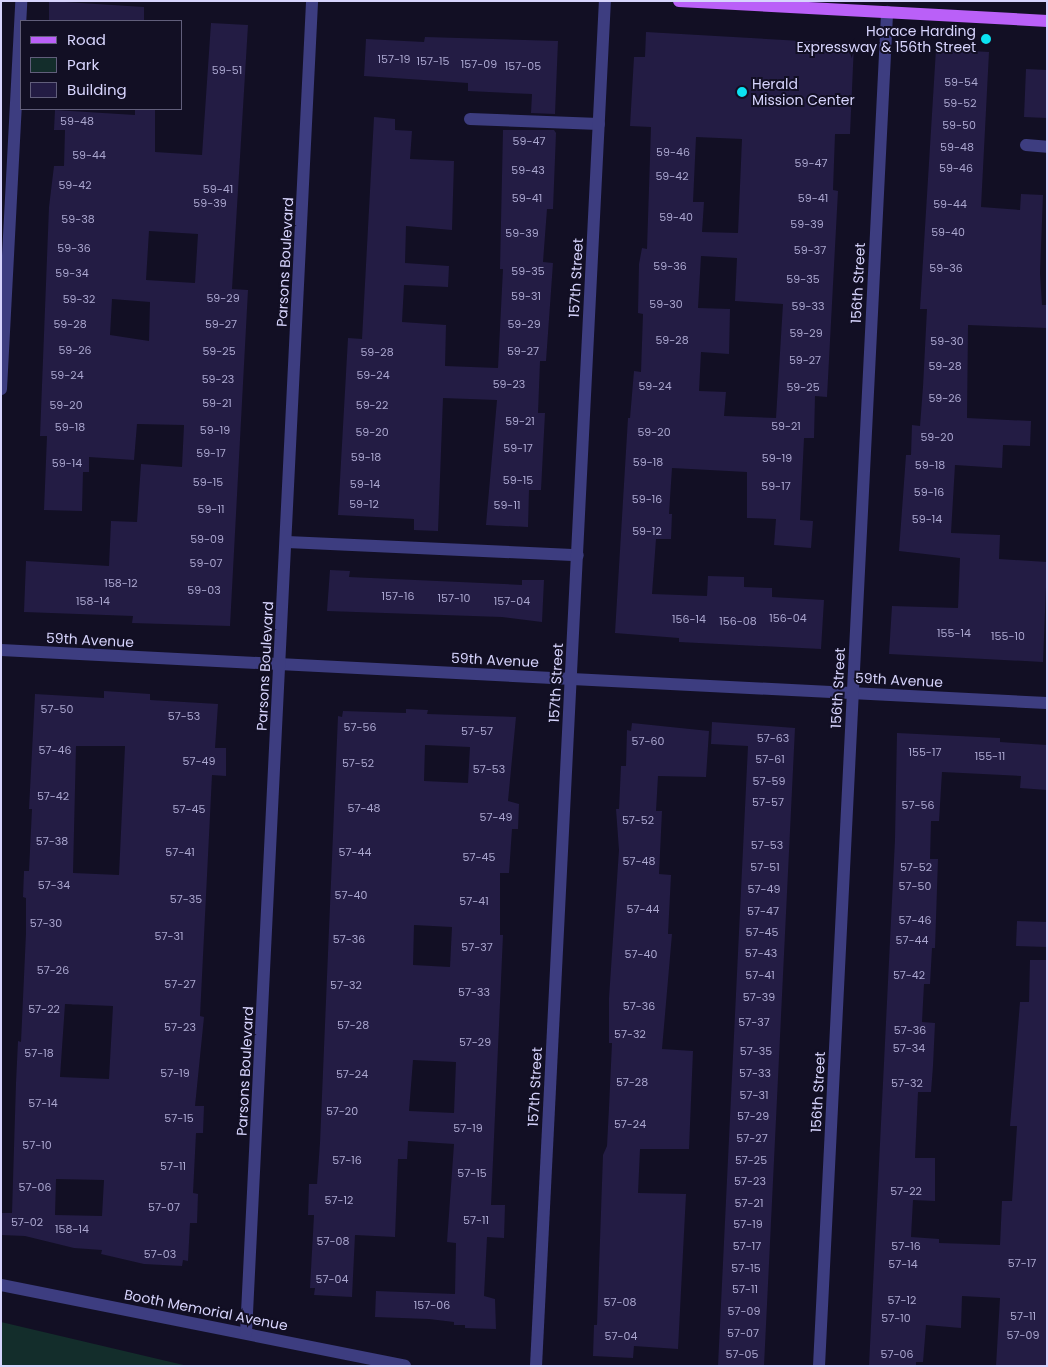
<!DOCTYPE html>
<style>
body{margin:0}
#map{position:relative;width:1048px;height:1367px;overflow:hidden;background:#120f24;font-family:Poppins,sans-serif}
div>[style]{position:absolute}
.green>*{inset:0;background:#132d2b}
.building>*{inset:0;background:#231c44}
.minor>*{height:12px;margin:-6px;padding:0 6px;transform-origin:6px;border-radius:6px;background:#3d3d80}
.major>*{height:12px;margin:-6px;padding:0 6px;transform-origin:6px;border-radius:6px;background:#ba60f8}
.dots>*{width:14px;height:14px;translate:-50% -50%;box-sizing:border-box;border:2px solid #120f24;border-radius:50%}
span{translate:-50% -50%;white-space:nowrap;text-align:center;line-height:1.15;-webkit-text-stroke:4px #120f24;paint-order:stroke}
.number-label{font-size:11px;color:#aaa6cf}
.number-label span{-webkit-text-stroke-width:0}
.poi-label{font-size:14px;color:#d7d4fd}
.right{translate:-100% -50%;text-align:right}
.left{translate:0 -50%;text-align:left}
.street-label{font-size:14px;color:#d7d4fd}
.frame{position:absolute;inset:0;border:2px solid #d7d4fd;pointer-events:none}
.legend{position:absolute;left:20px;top:20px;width:162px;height:90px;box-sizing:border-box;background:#120f24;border:1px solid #615e7b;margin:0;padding:6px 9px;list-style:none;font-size:15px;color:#d7d4fd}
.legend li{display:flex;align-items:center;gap:10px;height:25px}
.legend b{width:25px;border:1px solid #615e7b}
</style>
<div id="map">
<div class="green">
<i style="clip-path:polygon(1px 1322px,175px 1363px,188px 1366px,1px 1366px)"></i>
</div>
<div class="building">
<i style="clip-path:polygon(49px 1px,144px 7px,144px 21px,49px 21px)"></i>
<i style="clip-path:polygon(evenodd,211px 23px,248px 25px,232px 289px,248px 290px,230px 626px,132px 623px,133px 616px,24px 612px,26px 561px,109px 566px,111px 521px,137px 522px,141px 464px,182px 467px,184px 425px,137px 424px,134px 460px,89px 457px,89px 472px,83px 472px,82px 511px,44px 510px,47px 436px,40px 436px,49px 207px,54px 166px,64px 166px,65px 130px,54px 130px,55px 110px,135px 115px,135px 109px,155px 109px,155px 152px,202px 155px,211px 23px,149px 231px,198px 234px,195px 283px,146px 280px,149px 231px,211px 23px,112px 299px,150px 302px,149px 341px,110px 335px,112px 299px)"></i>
<i style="clip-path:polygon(evenodd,646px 32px,854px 44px,850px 134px,835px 134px,833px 190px,838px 191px,827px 397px,815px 396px,814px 438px,804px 438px,800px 520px,813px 521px,811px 548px,774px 545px,776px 519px,747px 518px,747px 472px,672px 468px,669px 514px,672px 514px,671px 539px,656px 539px,652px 594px,707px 596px,708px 576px,744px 577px,744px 587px,772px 588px,772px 597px,824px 600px,821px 649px,679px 642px,679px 638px,615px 633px,628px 418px,630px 418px,634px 371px,641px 372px,643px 314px,638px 313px,639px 264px,642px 248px,647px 249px,651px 127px,630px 126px,634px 57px,645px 57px,646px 32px,696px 137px,742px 139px,738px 233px,702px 232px,704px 202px,693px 202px,696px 137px,646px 32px,701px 256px,737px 258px,735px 301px,783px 304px,776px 418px,724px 416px,726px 392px,699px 391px,701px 352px,729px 354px,730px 309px,698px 308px,701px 256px)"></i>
<i style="clip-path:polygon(425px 37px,558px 41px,555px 114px,531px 113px,532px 94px,468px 91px,468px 83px,364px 76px,366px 39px,424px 42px)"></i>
<i style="clip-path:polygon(936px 49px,989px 52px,981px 207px,1020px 210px,1021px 194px,1043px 195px,1040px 273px,1042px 305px,1047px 305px,1047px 328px,968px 325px,967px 418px,1031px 421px,1030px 446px,1003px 445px,1002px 468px,955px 465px,951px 533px,1000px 535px,999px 559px,1047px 562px,1043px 662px,889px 654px,892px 606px,958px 608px,960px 558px,899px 551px,906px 455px,911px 455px,912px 425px,920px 426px,923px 387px,927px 309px,920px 309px)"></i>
<i style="clip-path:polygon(1026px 69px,1047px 70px,1047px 118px,1024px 117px)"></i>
<i style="clip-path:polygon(374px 117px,395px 119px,395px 130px,412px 131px,410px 159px,454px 161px,452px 230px,406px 226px,405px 263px,449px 266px,448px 287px,404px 285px,402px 322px,446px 325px,445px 366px,498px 368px,503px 269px,500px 269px,503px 130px,554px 130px,556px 133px,553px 209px,547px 209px,543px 262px,553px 263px,546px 361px,540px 361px,538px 413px,545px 413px,541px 490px,529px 490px,528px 527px,486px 525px,497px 400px,443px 398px,438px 531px,414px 530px,414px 519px,338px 515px,348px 338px,362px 339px)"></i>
<i style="clip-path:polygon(330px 570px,350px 571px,349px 577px,504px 584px,522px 585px,522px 580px,544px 580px,542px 622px,502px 617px,327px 611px)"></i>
<i style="clip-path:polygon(evenodd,104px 691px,150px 694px,150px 700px,218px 704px,215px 748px,226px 748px,226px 776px,212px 775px,200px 1016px,204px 1017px,195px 1106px,204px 1106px,203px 1133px,196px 1133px,193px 1193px,198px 1194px,197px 1223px,190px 1223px,188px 1261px,183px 1260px,182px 1266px,144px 1264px,101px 1254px,102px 1250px,74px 1248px,25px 1236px,1px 1235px,2px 1213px,12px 1213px,16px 1083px,18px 1041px,21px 1042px,26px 933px,26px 898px,23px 897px,24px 871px,29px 871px,32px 809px,29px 809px,35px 694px,104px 698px,104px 691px,76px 746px,125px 746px,119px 875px,73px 873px,76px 746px,104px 691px,65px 1004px,113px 1006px,109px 1079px,60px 1077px,65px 1004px,104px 691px,56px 1179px,104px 1180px,102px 1216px,55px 1215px,56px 1179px)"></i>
<i style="clip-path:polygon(evenodd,406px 709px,428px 710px,427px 714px,516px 717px,508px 801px,519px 804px,518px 829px,512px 829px,509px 873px,500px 873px,500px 935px,503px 935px,491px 1205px,505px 1205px,504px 1238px,487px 1237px,484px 1296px,495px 1299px,496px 1329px,465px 1328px,465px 1325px,454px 1325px,454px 1322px,429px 1319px,375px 1317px,376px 1291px,455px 1294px,456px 1243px,447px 1242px,454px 1144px,408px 1141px,407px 1159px,398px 1159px,395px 1237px,355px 1235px,352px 1297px,314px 1295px,315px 1288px,310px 1288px,314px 1215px,308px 1215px,309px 1184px,317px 1184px,320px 1143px,338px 716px,342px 717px,343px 711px,406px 713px,406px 709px,425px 745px,470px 747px,468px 783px,424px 781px,425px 745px,406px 709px,414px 925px,452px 927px,450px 967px,413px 965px,414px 925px,406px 709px,413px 1060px,456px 1062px,454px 1113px,409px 1111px,413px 1060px)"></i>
<i style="clip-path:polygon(712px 722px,795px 728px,764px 1366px,718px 1366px,748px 746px,711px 744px)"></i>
<i style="clip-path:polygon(632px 723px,709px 731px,706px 777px,658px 776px,656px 811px,662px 811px,659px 874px,671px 875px,668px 934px,672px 934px,662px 1049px,693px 1051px,689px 1149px,640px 1149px,638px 1193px,686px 1194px,678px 1349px,634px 1346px,633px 1358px,593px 1356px,594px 1325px,597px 1325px,603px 1155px,607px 1146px,609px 1108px,612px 1043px,609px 1043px,609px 998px,619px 850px,616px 809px,619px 809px,621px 766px,626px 766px,627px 730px,631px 731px)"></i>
<i style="clip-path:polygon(897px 733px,1000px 738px,1000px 742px,1047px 745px,1047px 790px,1020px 788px,1021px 776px,942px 772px,939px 821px,931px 821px,930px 859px,938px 859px,935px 948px,932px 948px,930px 984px,924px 984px,922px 1022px,935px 1023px,933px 1066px,931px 1092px,918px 1092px,915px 1158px,935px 1158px,935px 1201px,913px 1200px,911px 1237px,939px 1239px,939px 1243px,1000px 1245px,1002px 1201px,1012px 1201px,1017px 1126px,1010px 1126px,1020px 1002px,1029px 1002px,1030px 960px,1047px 960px,1047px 1366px,996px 1366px,1000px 1298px,962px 1296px,961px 1328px,926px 1325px,923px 1362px,916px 1362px,916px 1366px,869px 1366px,895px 840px)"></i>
<i style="clip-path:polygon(1017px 921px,1047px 922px,1047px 947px,1016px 946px)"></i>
</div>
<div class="minor">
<i style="left:470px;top:119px;width:129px;rotate:2.2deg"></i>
<i style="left:1026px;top:145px;width:21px;rotate:5deg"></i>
<i style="left:1px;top:389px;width:389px;rotate:-87deg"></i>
<i style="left:287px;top:542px;width:291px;rotate:2.6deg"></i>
<i style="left:1px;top:650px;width:1047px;rotate:2.9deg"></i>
<i style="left:1px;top:1285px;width:412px;rotate:11.3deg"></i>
<i style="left:246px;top:1333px;width:1334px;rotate:-87.16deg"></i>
<i style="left:536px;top:1366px;width:1367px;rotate:-87.11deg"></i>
<i style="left:819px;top:1366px;width:1356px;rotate:-87.12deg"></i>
</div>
<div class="major">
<i style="left:679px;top:1px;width:369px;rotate:3.1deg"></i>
</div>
<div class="dots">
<i style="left:986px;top:39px;background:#0be2f2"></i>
<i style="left:742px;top:92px;background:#0be2f2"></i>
</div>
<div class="number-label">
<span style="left:394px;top:59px">157-19</span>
<span style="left:433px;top:61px">157-15</span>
<span style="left:479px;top:64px">157-09</span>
<span style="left:523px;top:66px">157-05</span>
<span style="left:227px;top:70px">59-51</span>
<span style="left:961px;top:82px">59-54</span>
<span style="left:960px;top:103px">59-52</span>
<span style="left:77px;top:121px">59-48</span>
<span style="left:959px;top:125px">59-50</span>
<span style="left:529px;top:141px">59-47</span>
<span style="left:957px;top:147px">59-48</span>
<span style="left:673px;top:152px">59-46</span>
<span style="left:89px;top:155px">59-44</span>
<span style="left:811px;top:163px">59-47</span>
<span style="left:956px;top:168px">59-46</span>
<span style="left:528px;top:170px">59-43</span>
<span style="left:672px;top:176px">59-42</span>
<span style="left:75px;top:185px">59-42</span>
<span style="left:218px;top:189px">59-41</span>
<span style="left:527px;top:198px">59-41</span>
<span style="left:813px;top:198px">59-41</span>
<span style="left:210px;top:203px">59-39</span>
<span style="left:950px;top:204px">59-44</span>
<span style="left:676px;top:217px">59-40</span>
<span style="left:78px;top:219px">59-38</span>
<span style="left:807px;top:224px">59-39</span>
<span style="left:948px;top:232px">59-40</span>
<span style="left:522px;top:233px">59-39</span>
<span style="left:74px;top:248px">59-36</span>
<span style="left:810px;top:250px">59-37</span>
<span style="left:670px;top:266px">59-36</span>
<span style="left:946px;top:268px">59-36</span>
<span style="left:528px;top:271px">59-35</span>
<span style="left:72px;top:273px">59-34</span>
<span style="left:803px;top:279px">59-35</span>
<span style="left:526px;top:296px">59-31</span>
<span style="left:223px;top:298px">59-29</span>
<span style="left:79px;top:299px">59-32</span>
<span style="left:666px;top:304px">59-30</span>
<span style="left:808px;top:306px">59-33</span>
<span style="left:70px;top:324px">59-28</span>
<span style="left:221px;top:324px">59-27</span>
<span style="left:524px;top:324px">59-29</span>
<span style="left:806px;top:333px">59-29</span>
<span style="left:672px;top:340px">59-28</span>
<span style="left:947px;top:341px">59-30</span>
<span style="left:75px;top:350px">59-26</span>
<span style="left:219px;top:351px">59-25</span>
<span style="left:523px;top:351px">59-27</span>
<span style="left:377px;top:352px">59-28</span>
<span style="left:805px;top:360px">59-27</span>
<span style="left:945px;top:366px">59-28</span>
<span style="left:67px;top:375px">59-24</span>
<span style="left:373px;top:375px">59-24</span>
<span style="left:218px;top:379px">59-23</span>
<span style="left:509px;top:384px">59-23</span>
<span style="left:655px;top:386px">59-24</span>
<span style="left:803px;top:387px">59-25</span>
<span style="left:945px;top:398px">59-26</span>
<span style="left:217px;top:403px">59-21</span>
<span style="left:66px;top:405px">59-20</span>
<span style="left:372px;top:405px">59-22</span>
<span style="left:520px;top:421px">59-21</span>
<span style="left:786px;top:426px">59-21</span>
<span style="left:70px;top:427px">59-18</span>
<span style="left:215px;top:430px">59-19</span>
<span style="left:372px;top:432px">59-20</span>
<span style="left:654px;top:432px">59-20</span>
<span style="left:937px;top:437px">59-20</span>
<span style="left:518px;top:448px">59-17</span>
<span style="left:211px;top:453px">59-17</span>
<span style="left:366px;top:457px">59-18</span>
<span style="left:777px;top:458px">59-19</span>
<span style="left:648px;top:462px">59-18</span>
<span style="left:67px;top:463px">59-14</span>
<span style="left:930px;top:465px">59-18</span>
<span style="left:518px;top:480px">59-15</span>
<span style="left:208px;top:482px">59-15</span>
<span style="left:365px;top:484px">59-14</span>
<span style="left:776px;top:486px">59-17</span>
<span style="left:929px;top:492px">59-16</span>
<span style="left:647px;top:499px">59-16</span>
<span style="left:364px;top:504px">59-12</span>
<span style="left:507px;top:505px">59-11</span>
<span style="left:211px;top:509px">59-11</span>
<span style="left:927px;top:519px">59-14</span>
<span style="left:647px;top:531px">59-12</span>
<span style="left:207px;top:539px">59-09</span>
<span style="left:206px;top:563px">59-07</span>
<span style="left:121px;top:583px">158-12</span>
<span style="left:204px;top:590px">59-03</span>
<span style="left:398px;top:596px">157-16</span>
<span style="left:454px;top:598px">157-10</span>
<span style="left:93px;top:601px">158-14</span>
<span style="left:512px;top:601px">157-04</span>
<span style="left:788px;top:618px">156-04</span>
<span style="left:689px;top:619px">156-14</span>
<span style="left:738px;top:621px">156-08</span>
<span style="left:954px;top:633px">155-14</span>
<span style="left:1008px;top:636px">155-10</span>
<span style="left:57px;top:709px">57-50</span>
<span style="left:184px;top:716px">57-53</span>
<span style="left:360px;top:727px">57-56</span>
<span style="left:477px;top:731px">57-57</span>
<span style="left:773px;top:738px">57-63</span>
<span style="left:648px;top:741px">57-60</span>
<span style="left:55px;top:750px">57-46</span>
<span style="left:925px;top:752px">155-17</span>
<span style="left:990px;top:756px">155-11</span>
<span style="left:770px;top:759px">57-61</span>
<span style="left:199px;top:761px">57-49</span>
<span style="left:358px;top:763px">57-52</span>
<span style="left:489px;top:769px">57-53</span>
<span style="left:769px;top:781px">57-59</span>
<span style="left:53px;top:796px">57-42</span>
<span style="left:768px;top:802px">57-57</span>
<span style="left:918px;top:805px">57-56</span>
<span style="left:364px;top:808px">57-48</span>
<span style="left:189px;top:809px">57-45</span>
<span style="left:496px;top:817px">57-49</span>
<span style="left:638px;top:820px">57-52</span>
<span style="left:52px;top:841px">57-38</span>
<span style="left:767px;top:845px">57-53</span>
<span style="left:180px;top:852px">57-41</span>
<span style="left:355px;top:852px">57-44</span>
<span style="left:479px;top:857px">57-45</span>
<span style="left:639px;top:861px">57-48</span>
<span style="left:765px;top:867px">57-51</span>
<span style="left:916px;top:867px">57-52</span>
<span style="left:54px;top:885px">57-34</span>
<span style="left:915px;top:886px">57-50</span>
<span style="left:764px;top:889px">57-49</span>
<span style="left:351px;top:895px">57-40</span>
<span style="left:186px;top:899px">57-35</span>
<span style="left:474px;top:901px">57-41</span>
<span style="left:643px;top:909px">57-44</span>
<span style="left:763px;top:911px">57-47</span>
<span style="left:915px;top:920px">57-46</span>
<span style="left:46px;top:923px">57-30</span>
<span style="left:762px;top:932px">57-45</span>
<span style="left:169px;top:936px">57-31</span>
<span style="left:349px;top:939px">57-36</span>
<span style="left:912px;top:940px">57-44</span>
<span style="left:477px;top:947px">57-37</span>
<span style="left:761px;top:953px">57-43</span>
<span style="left:641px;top:954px">57-40</span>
<span style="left:53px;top:970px">57-26</span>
<span style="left:760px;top:975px">57-41</span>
<span style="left:909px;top:975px">57-42</span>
<span style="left:180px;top:984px">57-27</span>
<span style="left:346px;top:985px">57-32</span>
<span style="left:474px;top:992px">57-33</span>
<span style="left:759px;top:997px">57-39</span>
<span style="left:639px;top:1006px">57-36</span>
<span style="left:44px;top:1009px">57-22</span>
<span style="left:754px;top:1022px">57-37</span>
<span style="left:353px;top:1025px">57-28</span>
<span style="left:180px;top:1027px">57-23</span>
<span style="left:910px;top:1030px">57-36</span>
<span style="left:630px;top:1034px">57-32</span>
<span style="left:475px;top:1042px">57-29</span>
<span style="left:909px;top:1048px">57-34</span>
<span style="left:756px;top:1051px">57-35</span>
<span style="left:39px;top:1053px">57-18</span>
<span style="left:175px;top:1073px">57-19</span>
<span style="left:755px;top:1073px">57-33</span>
<span style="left:352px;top:1074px">57-24</span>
<span style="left:632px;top:1082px">57-28</span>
<span style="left:907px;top:1083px">57-32</span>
<span style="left:754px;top:1095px">57-31</span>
<span style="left:43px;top:1103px">57-14</span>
<span style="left:342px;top:1111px">57-20</span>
<span style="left:753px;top:1116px">57-29</span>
<span style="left:179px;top:1118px">57-15</span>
<span style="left:630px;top:1124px">57-24</span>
<span style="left:468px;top:1128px">57-19</span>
<span style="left:752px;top:1138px">57-27</span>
<span style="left:37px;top:1145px">57-10</span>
<span style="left:347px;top:1160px">57-16</span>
<span style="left:751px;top:1160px">57-25</span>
<span style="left:173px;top:1166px">57-11</span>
<span style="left:472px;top:1173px">57-15</span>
<span style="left:750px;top:1181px">57-23</span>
<span style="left:35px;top:1187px">57-06</span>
<span style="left:906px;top:1191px">57-22</span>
<span style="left:339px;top:1200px">57-12</span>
<span style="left:749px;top:1203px">57-21</span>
<span style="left:164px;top:1207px">57-07</span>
<span style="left:476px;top:1220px">57-11</span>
<span style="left:27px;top:1222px">57-02</span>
<span style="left:748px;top:1224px">57-19</span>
<span style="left:72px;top:1229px">158-14</span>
<span style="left:333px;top:1241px">57-08</span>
<span style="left:747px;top:1246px">57-17</span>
<span style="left:906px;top:1246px">57-16</span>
<span style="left:160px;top:1254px">57-03</span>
<span style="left:1022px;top:1263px">57-17</span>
<span style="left:903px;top:1264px">57-14</span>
<span style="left:746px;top:1268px">57-15</span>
<span style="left:332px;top:1279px">57-04</span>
<span style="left:745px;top:1289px">57-11</span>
<span style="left:902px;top:1300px">57-12</span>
<span style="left:620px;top:1302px">57-08</span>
<span style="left:432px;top:1305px">157-06</span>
<span style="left:744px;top:1311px">57-09</span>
<span style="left:1023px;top:1316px">57-11</span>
<span style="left:896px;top:1318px">57-10</span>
<span style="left:743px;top:1333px">57-07</span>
<span style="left:1023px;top:1335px">57-09</span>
<span style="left:621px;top:1336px">57-04</span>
<span style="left:742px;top:1354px">57-05</span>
<span style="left:897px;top:1354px">57-06</span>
</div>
<div class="poi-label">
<span class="right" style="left:976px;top:39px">Horace Harding<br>Expressway &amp; 156th Street</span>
<span class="left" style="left:752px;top:92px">Herald<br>Mission Center</span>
</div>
<div class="street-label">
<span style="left:285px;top:262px;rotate:-87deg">Parsons Boulevard</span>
<span style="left:576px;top:278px;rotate:-87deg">157th Street</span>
<span style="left:858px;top:283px;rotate:-87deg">156th Street</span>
<span style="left:90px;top:640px;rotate:3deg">59th Avenue</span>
<span style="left:495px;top:660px;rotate:3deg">59th Avenue</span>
<span style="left:265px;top:666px;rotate:-87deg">Parsons Boulevard</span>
<span style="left:899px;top:680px;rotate:3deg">59th Avenue</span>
<span style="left:556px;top:683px;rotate:-87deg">157th Street</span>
<span style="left:838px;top:688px;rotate:-87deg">156th Street</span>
<span style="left:245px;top:1071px;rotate:-87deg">Parsons Boulevard</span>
<span style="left:535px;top:1087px;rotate:-87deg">157th Street</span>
<span style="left:818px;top:1092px;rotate:-87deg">156th Street</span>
<span style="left:206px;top:1310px;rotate:11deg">Booth Memorial Avenue</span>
</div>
<div class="frame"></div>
<ul class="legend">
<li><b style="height:6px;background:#ba60f8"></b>Road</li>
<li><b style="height:14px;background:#132d2b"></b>Park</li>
<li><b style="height:14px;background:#231c44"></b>Building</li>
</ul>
</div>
